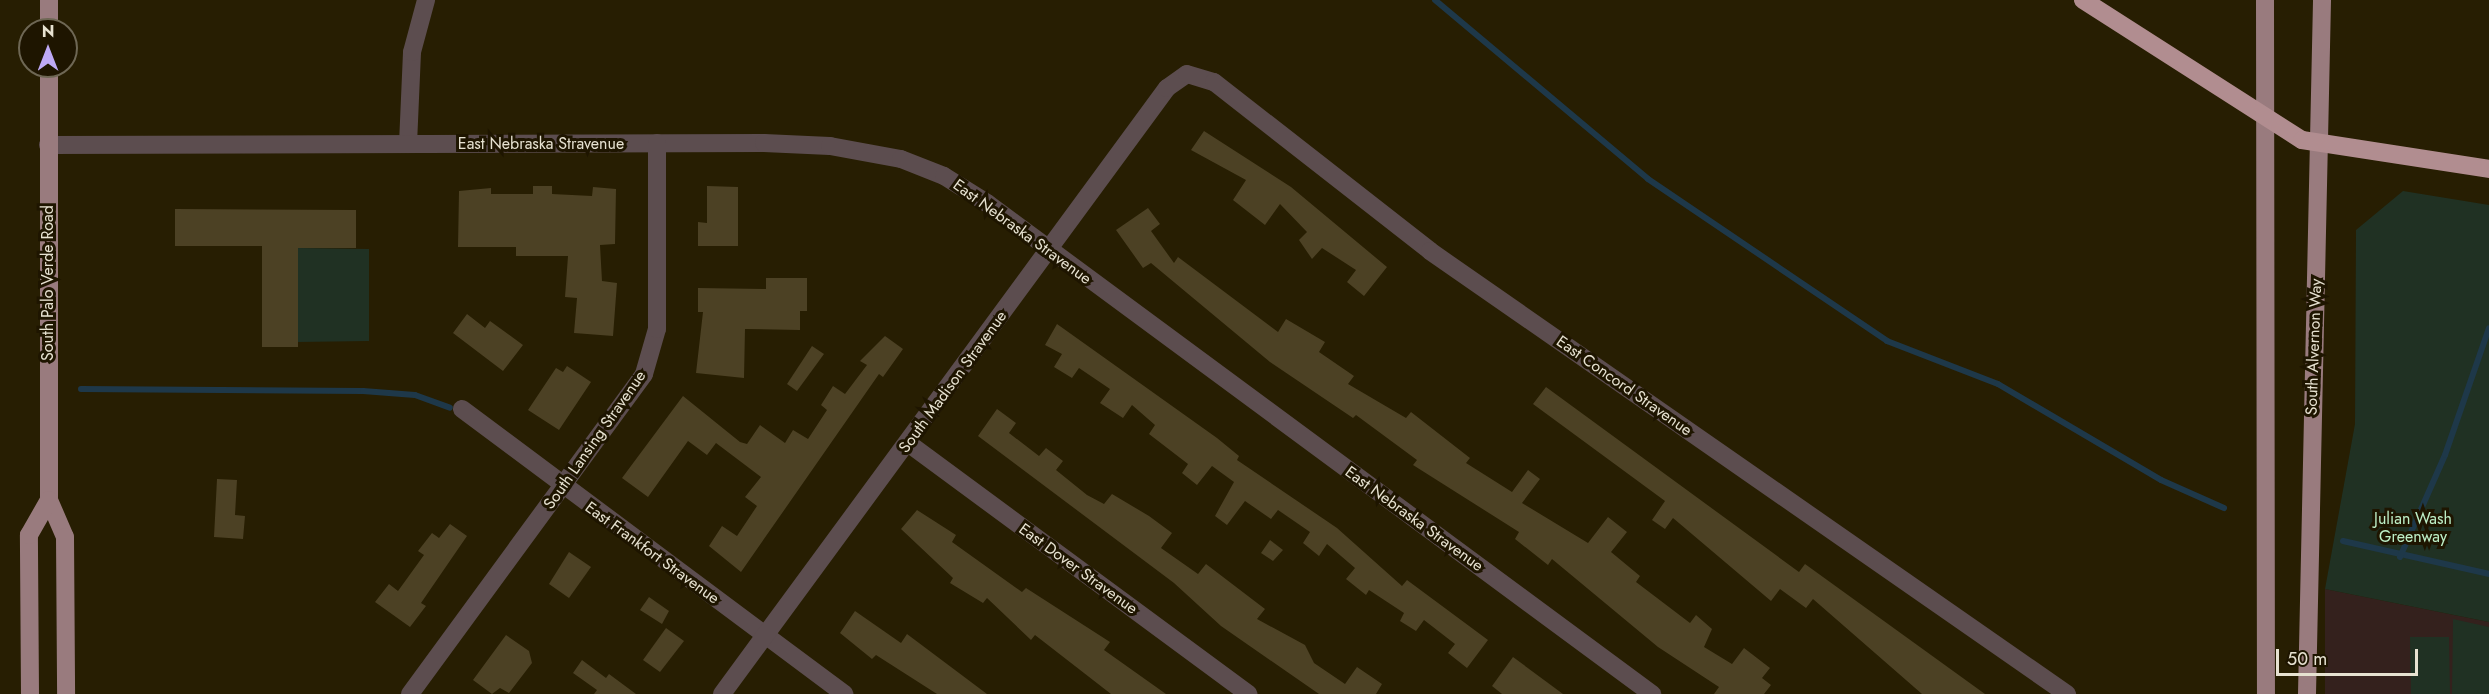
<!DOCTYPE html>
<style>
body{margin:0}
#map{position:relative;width:2489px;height:694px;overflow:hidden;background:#271e02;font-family:Jost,sans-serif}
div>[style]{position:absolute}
.education>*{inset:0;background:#34211d}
.green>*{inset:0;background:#203123}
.stream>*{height:6px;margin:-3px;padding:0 3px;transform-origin:3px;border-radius:3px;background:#1e3849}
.building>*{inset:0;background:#4c4124}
.minor>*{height:18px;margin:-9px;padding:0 9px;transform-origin:9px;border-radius:9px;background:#5c4d4f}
.major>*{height:18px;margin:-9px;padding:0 9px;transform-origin:9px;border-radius:9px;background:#997b7e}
.highway>*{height:18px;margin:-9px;padding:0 9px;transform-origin:9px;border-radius:9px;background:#b18d90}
span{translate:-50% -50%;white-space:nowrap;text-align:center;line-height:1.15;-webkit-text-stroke:6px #1e1500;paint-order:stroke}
.street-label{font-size:16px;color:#e7e2d1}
.park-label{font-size:16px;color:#bef0c8}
.north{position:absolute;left:18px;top:18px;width:60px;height:60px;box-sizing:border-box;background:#1e1500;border:2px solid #6e6754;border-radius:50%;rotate:0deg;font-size:16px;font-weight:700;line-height:24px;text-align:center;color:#e7e2d1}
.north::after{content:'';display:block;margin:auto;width:21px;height:27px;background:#bea9f5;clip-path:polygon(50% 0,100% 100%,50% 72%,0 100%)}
.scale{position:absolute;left:2276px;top:649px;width:142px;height:27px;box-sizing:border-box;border:3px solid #e7e2d1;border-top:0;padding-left:8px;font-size:18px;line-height:21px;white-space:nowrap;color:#e7e2d1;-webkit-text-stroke:4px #1e1500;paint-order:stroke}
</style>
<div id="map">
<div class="education">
<i style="clip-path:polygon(2325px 589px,2489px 622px,2489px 694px,2325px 694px)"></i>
</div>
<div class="green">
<i style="clip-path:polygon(2403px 191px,2489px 205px,2489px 622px,2325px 589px,2355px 424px,2356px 230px)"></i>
<i style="clip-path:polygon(298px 248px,369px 249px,369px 341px,298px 342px)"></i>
<i style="clip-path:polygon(2453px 619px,2489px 627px,2489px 694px,2452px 694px)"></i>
<i style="clip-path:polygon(2410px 637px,2449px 637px,2450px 694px,2411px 694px)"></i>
</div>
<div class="stream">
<i style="left:1435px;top:0;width:278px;rotate:40deg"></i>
<i style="left:1648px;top:179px;width:289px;rotate:34.1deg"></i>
<i style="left:1887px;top:341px;width:119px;rotate:21.2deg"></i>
<i style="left:1998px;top:384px;width:189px;rotate:30.5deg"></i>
<i style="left:2161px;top:480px;width:69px;rotate:24deg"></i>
<i style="left:81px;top:389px;width:282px;rotate:0.4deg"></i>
<i style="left:363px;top:391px;width:52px;rotate:4.4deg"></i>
<i style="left:415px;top:395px;width:37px;rotate:20deg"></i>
<i style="left:2343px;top:541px;width:150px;rotate:12.7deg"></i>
<i style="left:2400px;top:557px;width:111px;rotate:-66.2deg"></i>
<i style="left:2445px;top:455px;width:134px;rotate:-70.9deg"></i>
</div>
<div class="building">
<i style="clip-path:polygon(1204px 131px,1291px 187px,1387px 267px,1364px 296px,1347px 282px,1356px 270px,1322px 248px,1312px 259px,1299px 240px,1307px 232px,1280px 204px,1265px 225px,1233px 200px,1246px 180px,1191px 150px)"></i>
<i style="clip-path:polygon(533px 186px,552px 186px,552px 194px,592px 196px,593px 187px,616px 189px,615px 244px,600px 245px,602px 281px,617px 283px,613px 336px,574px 333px,577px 298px,565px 297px,568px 256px,516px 256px,516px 247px,458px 247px,459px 191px,491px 188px,491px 194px,533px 194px)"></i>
<i style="clip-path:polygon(707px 186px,738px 187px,738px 246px,698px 246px,698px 222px,707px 223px)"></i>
<i style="clip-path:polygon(1148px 208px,1160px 224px,1151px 231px,1174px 263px,1178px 257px,1278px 332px,1286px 319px,1325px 342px,1319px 352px,1354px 376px,1348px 384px,1406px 418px,1411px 412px,1470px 458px,1466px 463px,1512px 492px,1528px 470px,1540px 479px,1522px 503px,1588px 543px,1608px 517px,1627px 532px,1611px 552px,1640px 576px,1636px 582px,1690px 623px,1696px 615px,1712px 629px,1704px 647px,1732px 664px,1744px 648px,1770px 668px,1762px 678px,1771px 685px,1764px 694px,1714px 694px,1719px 687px,1658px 647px,1552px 559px,1548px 565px,1515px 539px,1519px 532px,1413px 465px,1417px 460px,1356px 415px,1353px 418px,1270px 362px,1151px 263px,1143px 268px,1116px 230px)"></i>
<i style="clip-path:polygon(175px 209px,356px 210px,356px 248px,298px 248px,298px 347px,262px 347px,262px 246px,175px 246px)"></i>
<i style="clip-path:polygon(766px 278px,807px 278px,807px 311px,800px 311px,800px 330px,745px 329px,744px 378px,696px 373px,703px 312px,698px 312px,698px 288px,766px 289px)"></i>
<i style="clip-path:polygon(467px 314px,485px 328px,490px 321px,523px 345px,503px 371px,453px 333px)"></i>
<i style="clip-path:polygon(1057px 324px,1217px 438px,1239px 456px,1237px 460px,1337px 528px,1402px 586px,1407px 580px,1488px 640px,1467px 668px,1448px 653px,1455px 644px,1424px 620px,1416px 631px,1400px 621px,1404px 613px,1369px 590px,1366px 595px,1346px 579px,1355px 568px,1327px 544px,1319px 556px,1303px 543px,1310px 532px,1278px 510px,1271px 519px,1245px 501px,1227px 525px,1215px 516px,1234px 482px,1212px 466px,1197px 485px,1182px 473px,1188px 464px,1149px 434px,1155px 425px,1132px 405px,1123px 418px,1100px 403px,1110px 389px,1079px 368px,1072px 378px,1054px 367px,1062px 354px,1045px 345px)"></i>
<i style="clip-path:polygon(885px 336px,903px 349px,883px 377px,879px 374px,741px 572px,709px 546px,722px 526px,737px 536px,757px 506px,745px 497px,761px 477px,716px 443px,707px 455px,688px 441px,648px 497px,622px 478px,683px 396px,740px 442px,747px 444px,760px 425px,785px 443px,793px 430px,808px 439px,827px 410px,821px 405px,833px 386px,845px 394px,867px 365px,860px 361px)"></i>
<i style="clip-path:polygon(812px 346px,824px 354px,797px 391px,787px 384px)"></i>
<i style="clip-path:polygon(567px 366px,591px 382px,559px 430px,528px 410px,556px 368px,563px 372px)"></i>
<i style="clip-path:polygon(1546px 387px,1799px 572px,1805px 564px,1985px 694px,1922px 694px,1813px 599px,1806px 608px,1780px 589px,1771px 601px,1673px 518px,1665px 529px,1652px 520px,1665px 501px,1533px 404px)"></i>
<i style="clip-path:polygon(997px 409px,1016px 423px,1009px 433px,1039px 456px,1046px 448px,1063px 461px,1056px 470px,1087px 495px,1104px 504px,1112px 494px,1149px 516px,1172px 533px,1161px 548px,1198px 574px,1206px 564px,1265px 609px,1257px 619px,1305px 645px,1314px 663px,1345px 684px,1357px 667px,1382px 684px,1376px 694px,1319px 694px,1221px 626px,1174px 583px,978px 436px)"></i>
<i style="clip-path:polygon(217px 479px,237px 480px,235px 515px,245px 516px,243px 539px,214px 537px)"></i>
<i style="clip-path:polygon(917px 510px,956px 535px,952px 542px,1022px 592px,1026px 588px,1110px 642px,1104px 650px,1166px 694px,1111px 694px,1035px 635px,1031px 640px,987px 598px,983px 603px,950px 583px,953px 578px,901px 529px)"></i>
<i style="clip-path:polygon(450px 524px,467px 536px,421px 603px,426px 606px,410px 627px,375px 602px,389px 584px,398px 591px,424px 555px,418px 551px,432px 533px,439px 538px)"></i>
<i style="clip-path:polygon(1270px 540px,1283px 550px,1273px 561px,1261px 553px)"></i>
<i style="clip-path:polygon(569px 552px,591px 567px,569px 598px,549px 584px)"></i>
<i style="clip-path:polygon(649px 597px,669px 611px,662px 624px,640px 610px)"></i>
<i style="clip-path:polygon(855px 611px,901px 643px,907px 634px,987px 694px,937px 694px,876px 655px,872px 659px,840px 633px)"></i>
<i style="clip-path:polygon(666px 628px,684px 641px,660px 672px,643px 660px)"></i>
<i style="clip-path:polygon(506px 635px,529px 651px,532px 663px,509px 693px,500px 688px,492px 694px,473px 680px)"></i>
<i style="clip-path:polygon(1513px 657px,1563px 694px,1502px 694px,1492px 686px)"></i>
<i style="clip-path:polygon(582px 660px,606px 678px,609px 674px,636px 694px,594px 694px,597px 690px,573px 673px)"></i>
</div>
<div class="minor">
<i style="left:408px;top:144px;width:92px;rotate:-87.5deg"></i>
<i style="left:412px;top:52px;width:54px;rotate:-74.9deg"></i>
<i style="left:48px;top:145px;width:716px;rotate:-0.16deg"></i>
<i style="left:764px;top:143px;width:66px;rotate:2.6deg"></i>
<i style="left:830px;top:146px;width:72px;rotate:10.4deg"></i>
<i style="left:901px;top:159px;width:46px;rotate:21.6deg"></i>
<i style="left:944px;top:176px;width:51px;rotate:32.1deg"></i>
<i style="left:987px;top:203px;width:827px;rotate:36.44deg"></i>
<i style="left:462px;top:409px;width:477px;rotate:36.7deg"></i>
<i style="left:908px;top:443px;width:423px;rotate:36.4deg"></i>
<i style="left:410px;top:694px;width:396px;rotate:-53.8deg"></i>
<i style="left:644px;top:374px;width:47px;rotate:-73.9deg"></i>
<i style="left:657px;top:329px;width:186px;rotate:-90deg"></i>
<i style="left:722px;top:694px;width:752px;rotate:-53.71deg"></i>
<i style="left:1167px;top:88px;width:24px;rotate:-35deg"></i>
<i style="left:1187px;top:74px;width:28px;rotate:17deg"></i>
<i style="left:1214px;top:82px;width:274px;rotate:38deg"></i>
<i style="left:1430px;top:251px;width:776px;rotate:34.82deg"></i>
</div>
<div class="major">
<i style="left:2265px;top:0;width:694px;rotate:89.92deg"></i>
<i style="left:49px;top:30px;width:30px;rotate:-90deg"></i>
<i style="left:49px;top:66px;width:434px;rotate:90deg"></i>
<i style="left:49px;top:500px;width:40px;rotate:66.6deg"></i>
<i style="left:65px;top:537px;width:157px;rotate:89.6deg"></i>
<i style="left:30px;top:694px;width:159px;rotate:-90.4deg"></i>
<i style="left:29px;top:535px;width:40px;rotate:-60.3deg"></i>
<i style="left:2307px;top:694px;width:694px;rotate:-88.76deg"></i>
</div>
<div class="highway">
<i style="left:2083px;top:0;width:260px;rotate:32.6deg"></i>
<i style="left:2302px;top:140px;width:189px;rotate:8.8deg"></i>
</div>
<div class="street-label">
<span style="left:541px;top:144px">East Nebraska Stravenue</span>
<span style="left:1022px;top:232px;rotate:36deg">East Nebraska Stravenue</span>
<span style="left:48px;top:283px;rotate:-90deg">South Palo Verde Road</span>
<span style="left:2314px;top:347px;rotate:-88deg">South Alvernon Way</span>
<span style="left:953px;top:382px;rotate:-54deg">South Madison Stravenue</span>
<span style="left:1624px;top:386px;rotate:35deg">East Concord Stravenue</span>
<span style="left:595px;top:440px;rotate:-55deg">South Lansing Stravenue</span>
<span style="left:1414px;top:519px;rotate:36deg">East Nebraska Stravenue</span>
<span style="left:652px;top:553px;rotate:36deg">East Frankfort Stravenue</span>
<span style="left:1078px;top:569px;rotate:36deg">East Dover Stravenue</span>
</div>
<div class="park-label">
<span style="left:2413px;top:528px">Julian Wash<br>Greenway</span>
</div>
<div class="north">N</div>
<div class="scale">50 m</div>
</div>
